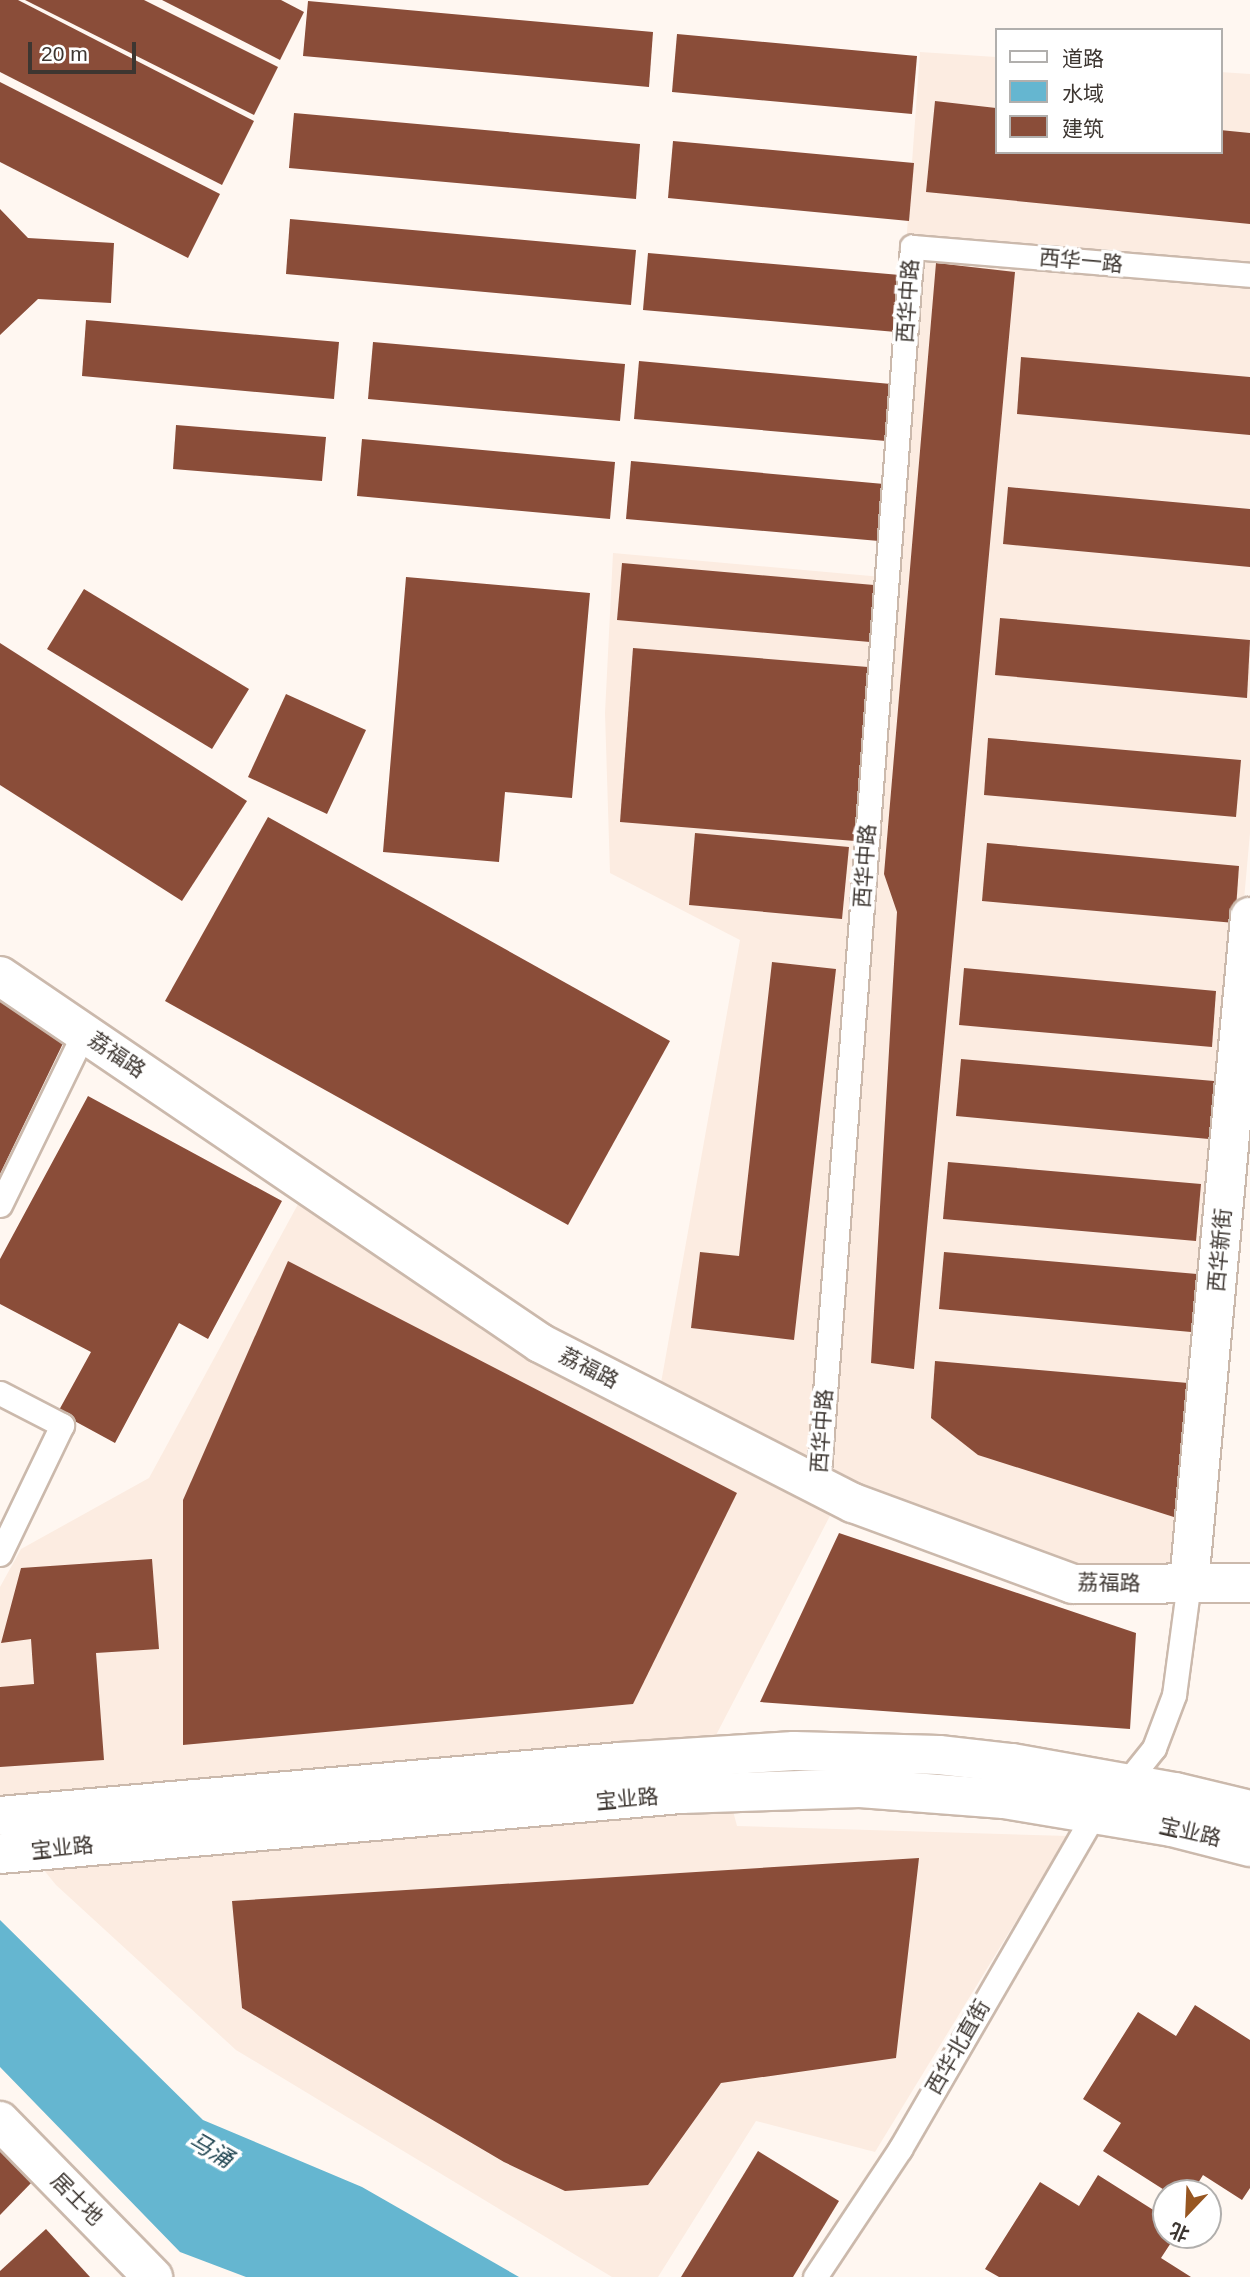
<!DOCTYPE html>
<meta charset="utf-8">
<style>
body{margin:0}
#map{position:relative;width:1250px;height:2277px;overflow:hidden;background:#fff7f1;font-family:Arial,"Noto Sans SC",sans-serif}
div>[style]{position:absolute}
.built>*{inset:0;background:#fcece1}
.water>*{inset:0;background:#65b6d0}
.building>*{inset:0;background:#8a4d39}
.roads{filter:drop-shadow(2px 0 #cbb9ac) drop-shadow(-2px 0 #cbb9ac) drop-shadow(0 2px #cbb9ac) drop-shadow(0 -2px #cbb9ac)}
.lane>*{height:23px;margin:-11.5px;padding:0 11.5px;transform-origin:11.5px;border-radius:11.5px;background:#fff}
.street>*{height:38px;margin:-19px;padding:0 19px;transform-origin:19px;border-radius:19px;background:#fff}
.secondary>*{height:38px;margin:-19px;padding:0 19px;transform-origin:19px;border-radius:19px;background:#fff}
span{translate:-50% -50%;white-space:nowrap;text-align:center;line-height:1.15;-webkit-text-stroke:7px #fff;paint-order:stroke}
.street-label{font-size:21px;color:#3d3631}
.water-label{font-size:23px;color:#204551;font-style:italic}
.legend{position:absolute;left:995px;top:28px;width:228px;height:126px;box-sizing:border-box;background:#fff;border:2px solid #b1afad;margin:0;padding:9px 12px;list-style:none;font-size:21px;color:#3d3631}
.legend li{display:flex;align-items:center;gap:14px;height:35px}
.legend b{width:35px;border:2px solid #b1afad}
.north{position:absolute;left:1152px;top:2179px;width:70px;height:70px;box-sizing:border-box;background:#fff;border:2px solid #b1afad;border-radius:50%;rotate:203deg;font-size:19px;font-weight:700;line-height:28px;text-align:center;color:#3d3631}
.north::after{content:'';display:block;margin:auto;width:24px;height:32px;background:#975621;clip-path:polygon(50% 0,100% 100%,50% 72%,0 100%)}
.scale{position:absolute;left:28px;top:42px;width:108px;height:32px;box-sizing:border-box;border:4px solid #3d3631;border-top:0;padding-left:9px;font-size:21px;line-height:24px;white-space:nowrap;color:#3d3631;-webkit-text-stroke:5px #fff;paint-order:stroke}
</style>
<div id="map">
<div class="built">
<i style="clip-path:polygon(920px 52px,996px 57px,996px 152px,1220px 152px,1220px 72px,1250px 74px,1250px 833px,1184px 1567px,1069px 1566px,856px 1487px,661px 1383px,740px 940px,610px 873px,605px 713px,613px 553px,882px 577px)"></i>
<i style="clip-path:polygon(303px 1195px,832px 1512px,714px 1739px,737px 1826px,1068px 1836px,875px 2152px,756px 2121px,658px 2277px,612px 2277px,236px 2050px,56px 1885px,0 1816px,0 1587px,21px 1549px,149px 1478px)"></i>
</div>
<div class="water">
<i style="clip-path:polygon(0 1920px,203px 2120px,362px 2187px,519px 2277px,246px 2277px,180px 2252px,0 2067px)"></i>
</div>
<div class="building">
<i style="clip-path:polygon(0 0,18px 0,254px 121px,222px 185px,0 72px)"></i>
<i style="clip-path:polygon(25px 0,144px 0,278px 67px,254px 115px)"></i>
<i style="clip-path:polygon(162px 0,281px 0,304px 12px,280px 60px)"></i>
<i style="clip-path:polygon(308px 1px,653px 32px,649px 87px,303px 56px)"></i>
<i style="clip-path:polygon(677px 34px,917px 56px,912px 114px,672px 92px)"></i>
<i style="clip-path:polygon(0 82px,220px 194px,188px 258px,0 162px)"></i>
<i style="clip-path:polygon(935px 101px,996px 108px,996px 152px,1220px 152px,1220px 130px,1250px 133px,1250px 224px,926px 192px)"></i>
<i style="clip-path:polygon(294px 113px,640px 144px,636px 199px,289px 168px)"></i>
<i style="clip-path:polygon(673px 141px,914px 163px,909px 221px,668px 198px)"></i>
<i style="clip-path:polygon(0 209px,28px 238px,114px 243px,111px 303px,38px 299px,0 335px)"></i>
<i style="clip-path:polygon(290px 219px,636px 250px,631px 305px,286px 274px)"></i>
<i style="clip-path:polygon(648px 253px,900px 275px,896px 332px,643px 310px)"></i>
<i style="clip-path:polygon(936px 263px,1015px 272px,914px 1369px,871px 1363px,897px 912px,884px 874px)"></i>
<i style="clip-path:polygon(86px 320px,339px 342px,334px 399px,82px 376px)"></i>
<i style="clip-path:polygon(373px 342px,625px 364px,620px 421px,368px 399px)"></i>
<i style="clip-path:polygon(1021px 357px,1250px 377px,1250px 435px,1017px 414px)"></i>
<i style="clip-path:polygon(639px 361px,891px 384px,886px 441px,634px 419px)"></i>
<i style="clip-path:polygon(176px 425px,326px 437px,322px 481px,173px 469px)"></i>
<i style="clip-path:polygon(362px 439px,615px 462px,610px 519px,357px 496px)"></i>
<i style="clip-path:polygon(631px 461px,884px 484px,879px 541px,626px 519px)"></i>
<i style="clip-path:polygon(1008px 487px,1250px 509px,1250px 567px,1003px 544px)"></i>
<i style="clip-path:polygon(622px 563px,874px 585px,870px 642px,617px 620px)"></i>
<i style="clip-path:polygon(406px 577px,590px 593px,572px 798px,505px 792px,499px 862px,383px 852px)"></i>
<i style="clip-path:polygon(84px 589px,249px 689px,212px 749px,47px 649px)"></i>
<i style="clip-path:polygon(1000px 618px,1250px 640px,1247px 698px,995px 675px)"></i>
<i style="clip-path:polygon(0 643px,247px 801px,182px 901px,0 785px)"></i>
<i style="clip-path:polygon(633px 648px,868px 667px,855px 841px,620px 822px)"></i>
<i style="clip-path:polygon(286px 694px,366px 730px,327px 814px,248px 777px)"></i>
<i style="clip-path:polygon(988px 738px,1241px 760px,1236px 817px,984px 795px)"></i>
<i style="clip-path:polygon(268px 817px,670px 1041px,568px 1225px,165px 1001px)"></i>
<i style="clip-path:polygon(695px 833px,849px 847px,842px 919px,689px 905px)"></i>
<i style="clip-path:polygon(987px 843px,1239px 866px,1235px 923px,982px 901px)"></i>
<i style="clip-path:polygon(772px 962px,836px 969px,794px 1340px,691px 1328px,700px 1252px,739px 1256px)"></i>
<i style="clip-path:polygon(964px 968px,1216px 991px,1212px 1047px,959px 1025px)"></i>
<i style="clip-path:polygon(0 996px,67px 1035px,0 1174px)"></i>
<i style="clip-path:polygon(961px 1059px,1214px 1081px,1209px 1139px,956px 1116px)"></i>
<i style="clip-path:polygon(88px 1096px,282px 1201px,208px 1339px,179px 1323px,115px 1443px,58px 1412px,91px 1352px,0 1304px,0 1259px)"></i>
<i style="clip-path:polygon(948px 1162px,1201px 1184px,1196px 1241px,943px 1219px)"></i>
<i style="clip-path:polygon(944px 1252px,1197px 1274px,1191px 1332px,939px 1309px)"></i>
<i style="clip-path:polygon(288px 1261px,737px 1493px,633px 1704px,183px 1745px,183px 1500px)"></i>
<i style="clip-path:polygon(935px 1361px,1188px 1383px,1177px 1518px,978px 1455px,931px 1418px)"></i>
<i style="clip-path:polygon(839px 1533px,1136px 1633px,1130px 1729px,760px 1702px)"></i>
<i style="clip-path:polygon(152px 1559px,159px 1649px,96px 1653px,104px 1760px,0 1767px,0 1687px,34px 1684px,31px 1639px,1px 1643px,21px 1568px)"></i>
<i style="clip-path:polygon(919px 1858px,896px 2058px,721px 2083px,648px 2185px,565px 2191px,504px 2162px,242px 2008px,232px 1901px)"></i>
<i style="clip-path:polygon(1195px 2005px,1250px 2040px,1250px 2188px,1242px 2200px,1203px 2175px,1192px 2193px,1169px 2193px,1103px 2151px,1121px 2123px,1083px 2099px,1138px 2012px,1176px 2036px)"></i>
<i style="clip-path:polygon(0 2147px,34px 2180px,0 2215px)"></i>
<i style="clip-path:polygon(758px 2151px,839px 2201px,793px 2277px,681px 2277px)"></i>
<i style="clip-path:polygon(1098px 2175px,1166px 2218px,1166px 2235px,1176px 2235px,1161px 2258px,1191px 2277px,999px 2277px,985px 2269px,1040px 2182px,1079px 2206px)"></i>
<i style="clip-path:polygon(46px 2229px,90px 2277px,0 2277px,0 2271px)"></i>
</div>
<div class="roads">
<div class="lane">
<i style="left:0;top:1205px;width:191px;rotate:-64deg"></i>
<i style="left:0;top:1393px;width:70px;rotate:27.3deg"></i>
<i style="left:62px;top:1425px;width:143px;rotate:115.7deg"></i>
<i style="left:818px;top:1485px;width:1242px;rotate:-85.66deg"></i>
<i style="left:912px;top:247px;width:339px;rotate:4.7deg"></i>
<i style="left:1126px;top:1783px;width:45px;rotate:-51.3deg"></i>
<i style="left:1154px;top:1748px;width:57px;rotate:-69.3deg"></i>
<i style="left:1174px;top:1695px;width:113px;rotate:-82.4deg"></i>
<i style="left:815px;top:2277px;width:154px;rotate:-56.4deg"></i>
<i style="left:900px;top:2149px;width:388px;rotate:-59.9deg"></i>
</div>
<div class="street">
<i style="left:0;top:976px;width:653px;rotate:34.2deg"></i>
<i style="left:540px;top:1343px;width:352px;rotate:27.1deg"></i>
<i style="left:853px;top:1503px;width:234px;rotate:20.2deg"></i>
<i style="left:1073px;top:1584px;width:177px;rotate:-0.3deg"></i>
<i style="left:1189px;top:1583px;width:669px;rotate:-84.77deg"></i>
<i style="left:0;top:2121px;width:219px;rotate:45.6deg"></i>
</div>
<div class="secondary">
<i style="left:0;top:1816px;width:622px;rotate:-4.98deg"></i>
<i style="left:620px;top:1762px;width:174px;rotate:-3.6deg"></i>
<i style="left:794px;top:1751px;width:145px;rotate:1.6deg"></i>
<i style="left:939px;top:1755px;width:73px;rotate:6.3deg"></i>
<i style="left:1012px;top:1763px;width:166px;rotate:10.1deg"></i>
<i style="left:1175px;top:1792px;width:77px;rotate:13.5deg"></i>
<i style="left:0;top:1854px;width:684px;rotate:-5.04deg"></i>
<i style="left:681px;top:1794px;width:179px;rotate:-1.9deg"></i>
<i style="left:860px;top:1788px;width:144px;rotate:4.4deg"></i>
<i style="left:1004px;top:1799px;width:170px;rotate:9.5deg"></i>
<i style="left:1172px;top:1827px;width:81px;rotate:14.4deg"></i>
</div>
</div>
<div class="street-label">
<span style="left:1081px;top:261px;rotate:5deg">西华一路</span>
<span style="left:908px;top:301px;rotate:-86deg">西华中路</span>
<span style="left:865px;top:866px;rotate:-86deg">西华中路</span>
<span style="left:117px;top:1055px;rotate:34deg">荔福路</span>
<span style="left:1220px;top:1250px;rotate:-85deg">西华新街</span>
<span style="left:589px;top:1368px;rotate:27deg">荔福路</span>
<span style="left:822px;top:1431px;rotate:-86deg">西华中路</span>
<span style="left:1109px;top:1583px;rotate:1deg">荔福路</span>
<span style="left:627px;top:1799px;rotate:-5deg">宝业路</span>
<span style="left:1190px;top:1832px;rotate:13deg">宝业路</span>
<span style="left:62px;top:1848px;rotate:-6deg">宝业路</span>
<span style="left:958px;top:2047px;rotate:-60deg">西华北直街</span>
<span style="left:77px;top:2199px;rotate:45deg">居士地</span>
</div>
<div class="water-label">
<span style="left:211px;top:2150px;rotate:30deg">马涌</span>
</div>
<ul class="legend">
<li><b style="height:9px;background:#fff"></b>道路</li>
<li><b style="height:19px;background:#65b6d0"></b>水域</li>
<li><b style="height:19px;background:#8a4d39"></b>建筑</li>
</ul>
<div class="north">北</div>
<div class="scale">20 m</div>
</div>
